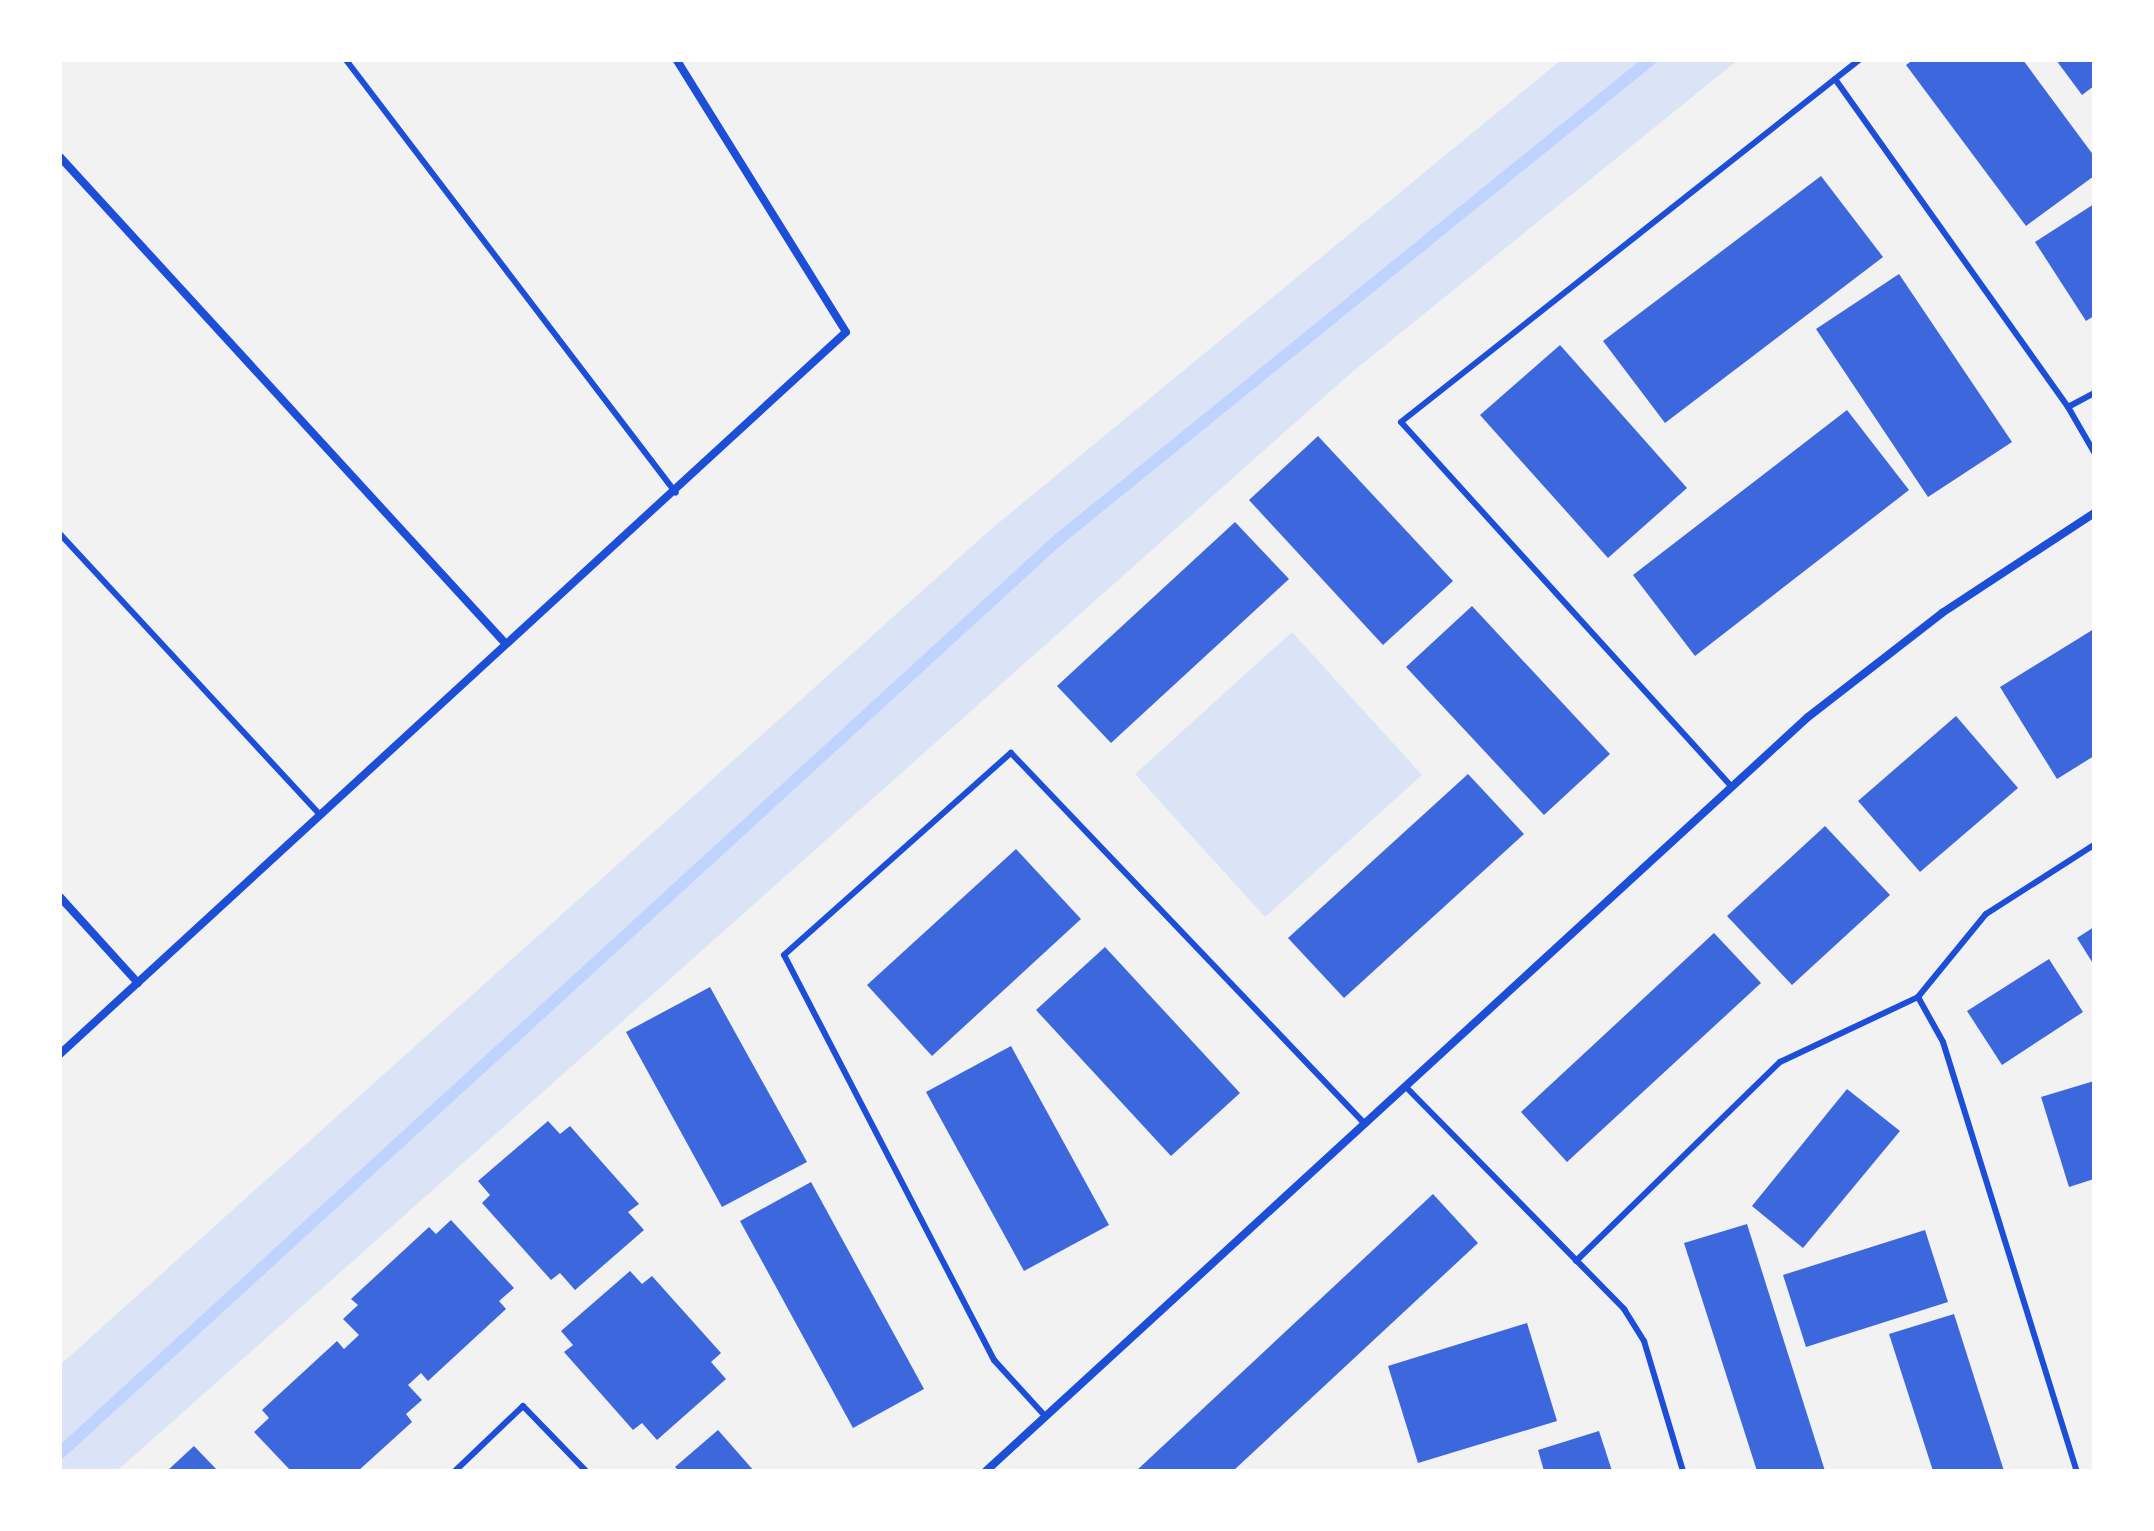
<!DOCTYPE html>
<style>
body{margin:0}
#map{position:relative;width:2154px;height:1531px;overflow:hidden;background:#f2f2f2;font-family:"Titillium Web",sans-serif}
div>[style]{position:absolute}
.green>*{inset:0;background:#dbe4f7}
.stream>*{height:12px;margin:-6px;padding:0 6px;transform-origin:6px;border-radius:6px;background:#bfd3fe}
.building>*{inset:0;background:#3d67dc}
.service>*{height:6px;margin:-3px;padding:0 3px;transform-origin:3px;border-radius:3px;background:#1d4ed8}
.minor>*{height:8px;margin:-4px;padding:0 4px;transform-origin:4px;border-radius:4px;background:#1d4ed8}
span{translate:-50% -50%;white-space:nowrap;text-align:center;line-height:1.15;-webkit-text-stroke:8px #fff;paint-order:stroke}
.frame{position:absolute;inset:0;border:62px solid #fff;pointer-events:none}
</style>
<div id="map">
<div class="green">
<i style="clip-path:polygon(1561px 60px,1738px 60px,1351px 373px,117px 1471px,60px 1471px,60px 1365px,991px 529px)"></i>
<i style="clip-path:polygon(1292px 632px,1422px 775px,1265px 917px,1135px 774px)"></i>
</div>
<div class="stream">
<i style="left:60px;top:1453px;width:1354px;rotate:-42.46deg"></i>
<i style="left:1059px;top:539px;width:761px;rotate:-39.02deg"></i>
</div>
<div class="building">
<i style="clip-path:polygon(1913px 60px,2023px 60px,2094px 156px,2094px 176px,2026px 226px,1906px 65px)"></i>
<i style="clip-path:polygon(2056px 60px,2094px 60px,2094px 86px,2082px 95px)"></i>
<i style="clip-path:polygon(1821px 176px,1883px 257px,1665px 423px,1603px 341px)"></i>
<i style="clip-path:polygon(2094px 204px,2094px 316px,2086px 321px,2035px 242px)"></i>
<i style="clip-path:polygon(1899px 274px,2012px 442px,1928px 497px,1816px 329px)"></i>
<i style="clip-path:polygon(1560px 345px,1687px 488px,1608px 558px,1480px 415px)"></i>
<i style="clip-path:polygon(1847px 410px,1909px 490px,1695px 656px,1633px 575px)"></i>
<i style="clip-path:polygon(1318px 436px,1453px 581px,1383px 645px,1249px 500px)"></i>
<i style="clip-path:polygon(1235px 522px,1289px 579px,1111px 743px,1057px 686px)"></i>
<i style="clip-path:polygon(1472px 606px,1610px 754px,1544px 815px,1406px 667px)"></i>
<i style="clip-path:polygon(2094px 629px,2094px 756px,2057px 779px,2000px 687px)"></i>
<i style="clip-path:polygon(1956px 716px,2018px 788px,1920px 872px,1858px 801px)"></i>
<i style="clip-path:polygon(1468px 774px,1524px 834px,1344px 998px,1288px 938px)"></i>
<i style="clip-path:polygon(1825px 826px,1890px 895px,1792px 985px,1727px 916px)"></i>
<i style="clip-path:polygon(1016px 849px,1081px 919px,932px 1056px,867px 985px)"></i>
<i style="clip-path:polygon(2094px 927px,2094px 965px,2077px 938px)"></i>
<i style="clip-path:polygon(1714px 933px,1761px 983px,1567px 1162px,1521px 1112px)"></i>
<i style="clip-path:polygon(1105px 947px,1240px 1093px,1171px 1156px,1036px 1010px)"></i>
<i style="clip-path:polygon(2049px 959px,2083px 1012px,2002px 1065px,1967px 1011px)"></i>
<i style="clip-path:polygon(710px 987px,807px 1162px,722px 1207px,626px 1032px)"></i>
<i style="clip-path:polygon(1011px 1046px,1109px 1225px,1024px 1271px,926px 1092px)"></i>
<i style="clip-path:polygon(2094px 1081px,2094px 1179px,2069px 1187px,2041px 1097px)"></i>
<i style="clip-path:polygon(1847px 1089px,1900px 1131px,1803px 1248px,1752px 1206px)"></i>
<i style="clip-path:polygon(548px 1121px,560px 1134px,570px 1126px,639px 1204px,628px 1212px,644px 1230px,575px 1290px,560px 1273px,551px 1280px,482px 1203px,490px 1195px,478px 1181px)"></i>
<i style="clip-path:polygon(811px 1182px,924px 1389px,853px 1428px,740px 1221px)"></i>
<i style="clip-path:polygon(1433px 1194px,1478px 1243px,1233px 1471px,1136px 1471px)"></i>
<i style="clip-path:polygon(451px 1220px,514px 1288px,499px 1301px,506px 1309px,428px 1381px,421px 1373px,408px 1385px,422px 1400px,406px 1414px,412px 1422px,358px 1471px,291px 1471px,254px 1432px,269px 1418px,262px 1410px,337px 1341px,344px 1349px,359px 1335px,343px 1319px,358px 1305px,351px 1299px,429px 1227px,436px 1234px)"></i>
<i style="clip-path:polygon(1747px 1224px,1825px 1471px,1757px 1471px,1684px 1243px)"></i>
<i style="clip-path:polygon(1925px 1230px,1948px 1302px,1806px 1347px,1783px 1275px)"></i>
<i style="clip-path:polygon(630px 1271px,642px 1284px,652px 1276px,721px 1353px,711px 1362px,726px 1379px,657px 1440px,642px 1423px,633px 1430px,564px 1352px,573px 1345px,561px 1331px)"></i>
<i style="clip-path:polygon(1954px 1314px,2004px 1471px,1933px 1471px,1889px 1334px)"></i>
<i style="clip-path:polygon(1527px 1323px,1557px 1421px,1418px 1463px,1388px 1366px)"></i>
<i style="clip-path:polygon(718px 1430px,754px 1471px,679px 1471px,675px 1467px)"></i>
<i style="clip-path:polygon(1599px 1431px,1612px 1471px,1544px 1471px,1538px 1450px)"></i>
<i style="clip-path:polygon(194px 1446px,218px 1471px,167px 1471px)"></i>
</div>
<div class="service">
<i style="left:346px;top:60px;width:544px;rotate:52.69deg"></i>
<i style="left:1835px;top:79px;width:402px;rotate:54.6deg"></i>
<i style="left:2068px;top:407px;width:52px;rotate:60deg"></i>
<i style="left:2068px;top:407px;width:30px;rotate:-28deg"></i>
<i style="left:60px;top:534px;width:383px;rotate:47.2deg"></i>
<i style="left:1731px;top:786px;width:491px;rotate:-132.2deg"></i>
<i style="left:1401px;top:422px;width:584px;rotate:-38.32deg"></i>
<i style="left:1918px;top:997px;width:51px;rotate:60.9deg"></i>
<i style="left:1943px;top:1042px;width:449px;rotate:72.7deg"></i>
<i style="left:1405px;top:1086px;width:313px;rotate:45.5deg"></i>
<i style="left:1624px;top:1309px;width:38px;rotate:58deg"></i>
<i style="left:1644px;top:1341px;width:136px;rotate:73.3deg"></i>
<i style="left:1576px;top:1261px;width:285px;rotate:-44.3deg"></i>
<i style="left:1780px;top:1062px;width:153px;rotate:-25.2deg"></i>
<i style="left:1918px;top:997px;width:107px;rotate:-50.7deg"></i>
<i style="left:1986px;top:914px;width:128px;rotate:-32.6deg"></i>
<i style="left:1046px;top:1417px;width:77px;rotate:-132.4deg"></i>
<i style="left:994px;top:1360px;width:456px;rotate:-117.4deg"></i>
<i style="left:784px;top:955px;width:304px;rotate:-41.7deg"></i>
<i style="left:1011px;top:753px;width:513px;rotate:46.34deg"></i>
<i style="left:455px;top:1471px;width:94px;rotate:-43.7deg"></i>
<i style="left:523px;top:1406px;width:91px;rotate:45.9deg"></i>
</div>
<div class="minor">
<i style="left:60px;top:157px;width:660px;rotate:47.52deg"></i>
<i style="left:60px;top:897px;width:116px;rotate:47.8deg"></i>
<i style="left:60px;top:1054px;width:1067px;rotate:-42.57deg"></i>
<i style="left:846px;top:332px;width:320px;rotate:-121.9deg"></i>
<i style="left:986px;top:1471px;width:1115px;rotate:-42.53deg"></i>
<i style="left:1808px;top:717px;width:170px;rotate:-37.8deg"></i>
<i style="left:1942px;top:613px;width:182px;rotate:-33.3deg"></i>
</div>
<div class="frame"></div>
</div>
